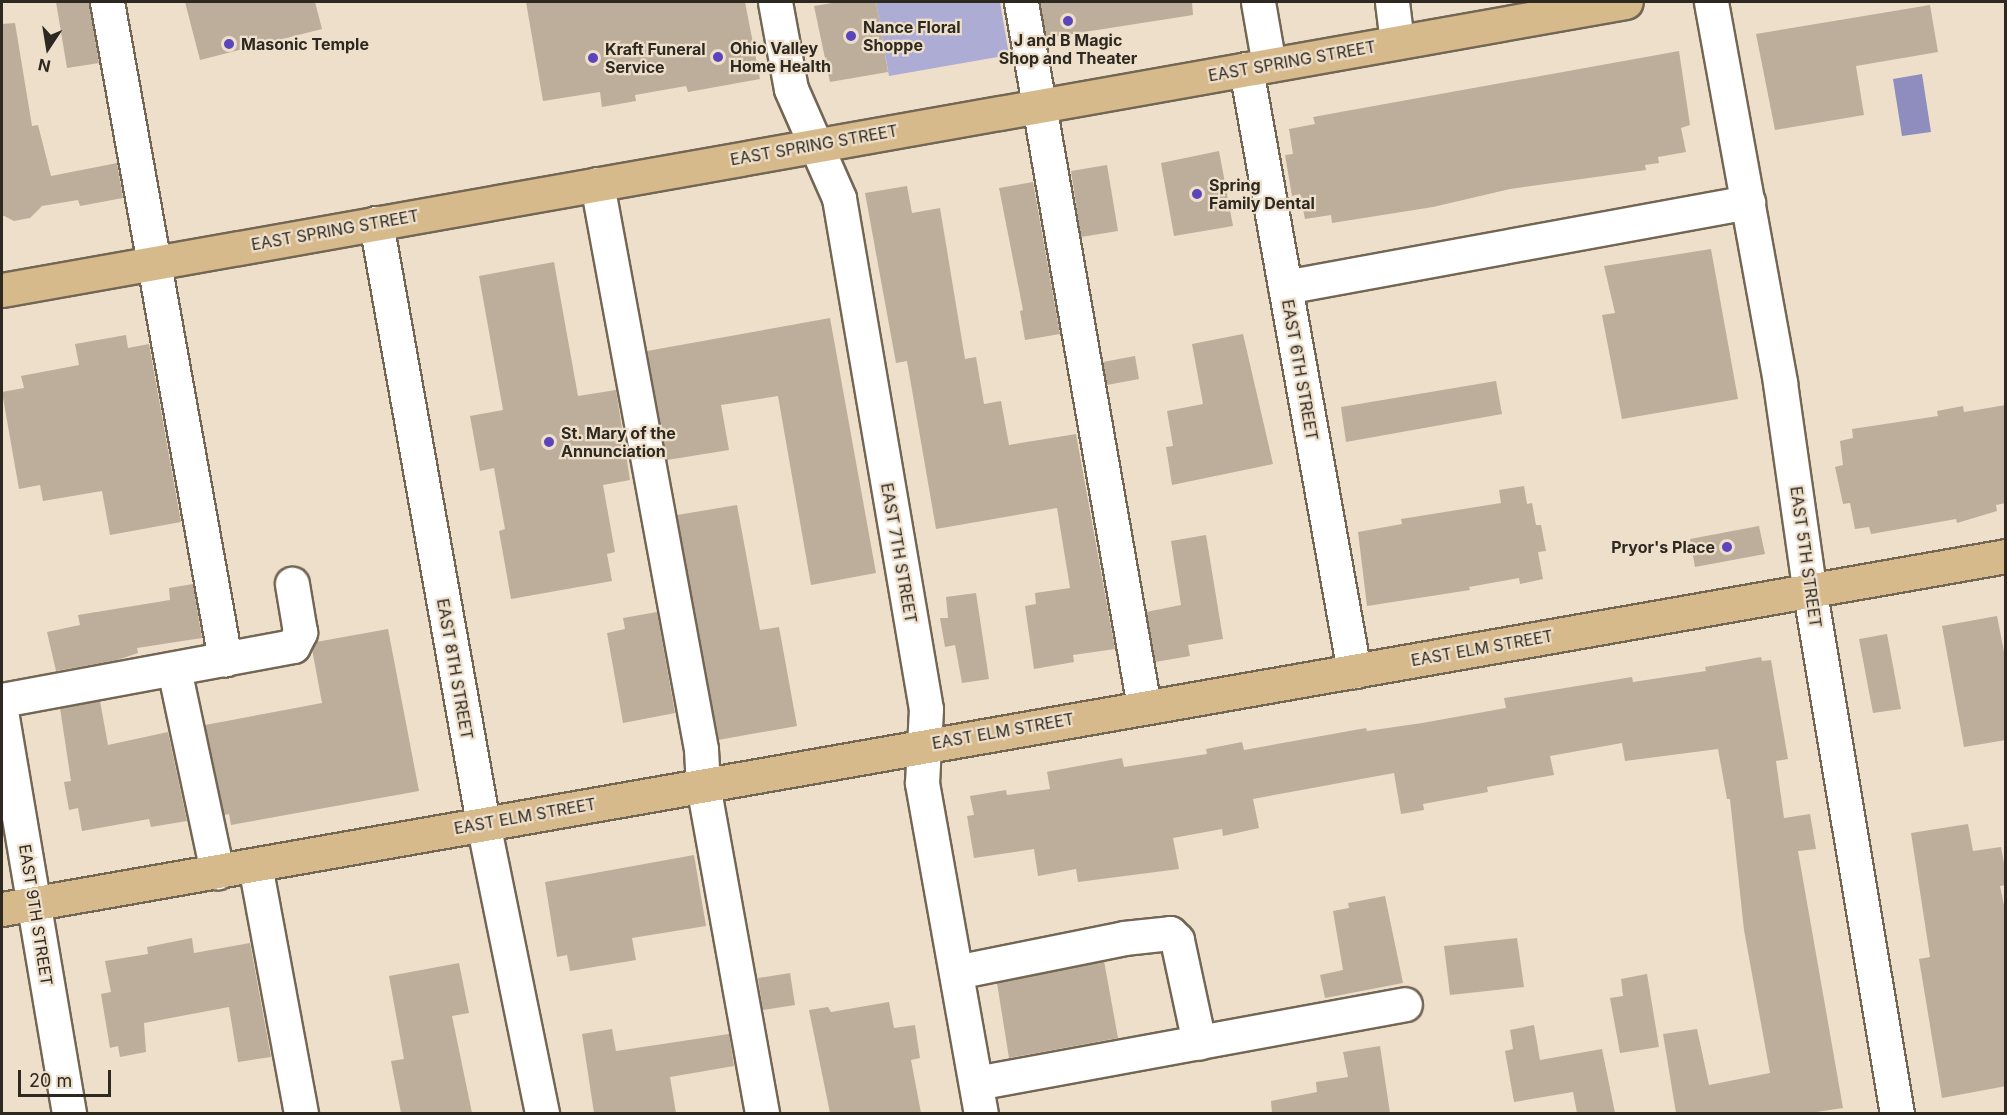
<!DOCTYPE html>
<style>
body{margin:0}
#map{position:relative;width:2007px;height:1115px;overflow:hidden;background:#eedfcb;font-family:Inter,sans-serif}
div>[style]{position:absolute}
.green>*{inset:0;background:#adacd5}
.water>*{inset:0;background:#8f8dbd}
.building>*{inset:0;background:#bcae9a}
.roads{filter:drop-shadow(2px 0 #736654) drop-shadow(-2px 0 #736654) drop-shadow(0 2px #736654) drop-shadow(0 -2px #736654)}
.minor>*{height:33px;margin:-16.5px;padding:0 16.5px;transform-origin:16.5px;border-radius:16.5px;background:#fff}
.major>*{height:33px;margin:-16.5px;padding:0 16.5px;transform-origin:16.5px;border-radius:16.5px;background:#d7ba8b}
.dots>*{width:16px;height:16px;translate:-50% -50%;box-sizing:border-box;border:3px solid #eedfcb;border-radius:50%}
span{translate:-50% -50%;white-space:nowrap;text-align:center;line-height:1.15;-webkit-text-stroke:4.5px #eedfcb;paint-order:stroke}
.poi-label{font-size:16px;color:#2d2820;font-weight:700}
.left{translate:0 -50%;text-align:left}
.right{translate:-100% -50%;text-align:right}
.street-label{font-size:16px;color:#2d2820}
.frame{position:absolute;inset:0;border:3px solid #2d2820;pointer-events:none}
.north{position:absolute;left:18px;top:18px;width:60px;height:60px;-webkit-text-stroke:4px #eedfcb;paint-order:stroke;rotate:192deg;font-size:16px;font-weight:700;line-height:24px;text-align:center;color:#2d2820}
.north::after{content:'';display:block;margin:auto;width:21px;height:27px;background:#2d2820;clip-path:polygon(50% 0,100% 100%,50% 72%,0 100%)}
.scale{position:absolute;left:18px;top:1070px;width:93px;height:27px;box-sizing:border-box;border:3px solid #2d2820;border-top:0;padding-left:8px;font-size:18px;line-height:21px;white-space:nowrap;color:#2d2820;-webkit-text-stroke:4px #eedfcb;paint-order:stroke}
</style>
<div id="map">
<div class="green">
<i style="clip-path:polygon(876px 2px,1000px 2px,1009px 55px,889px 76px)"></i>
</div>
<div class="water">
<i style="clip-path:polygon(1922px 74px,1931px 132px,1902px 136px,1893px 79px)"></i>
</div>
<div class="building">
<i style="clip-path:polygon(56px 2px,89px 2px,99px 63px,67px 68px)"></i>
<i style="clip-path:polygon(185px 2px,315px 2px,322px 29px,200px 60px)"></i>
<i style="clip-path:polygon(526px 2px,745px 2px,760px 79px,688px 92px,686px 86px,635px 95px,636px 101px,602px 107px,600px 92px,543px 101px)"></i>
<i style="clip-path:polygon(838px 2px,876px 2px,888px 72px,830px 82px,814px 6px)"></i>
<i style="clip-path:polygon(1040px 2px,1192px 2px,1193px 15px,1046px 38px)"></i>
<i style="clip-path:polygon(1930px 5px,1938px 52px,1856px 66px,1864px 115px,1775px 130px,1756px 34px)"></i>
<i style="clip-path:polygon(15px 23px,32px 126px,38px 125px,51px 176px,117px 163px,123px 198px,80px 206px,78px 200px,42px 206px,30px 218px,14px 221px,2px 215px,2px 24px)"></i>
<i style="clip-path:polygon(1679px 51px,1690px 125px,1681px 128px,1686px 152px,1658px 157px,1659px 163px,1645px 165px,1646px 170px,1510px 189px,1433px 207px,1332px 223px,1331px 215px,1305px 219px,1300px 194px,1292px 196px,1285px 155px,1293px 154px,1289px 129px,1315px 124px,1313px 117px)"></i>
<i style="clip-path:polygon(1219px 151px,1233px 226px,1174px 236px,1161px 163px)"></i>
<i style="clip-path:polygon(1107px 165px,1118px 231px,1081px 237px,1071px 171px)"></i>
<i style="clip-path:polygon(1033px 182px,1060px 334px,1025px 340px,1020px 311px,1023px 310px,999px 188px)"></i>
<i style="clip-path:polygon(907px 186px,912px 213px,940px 208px,965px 359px,976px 357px,984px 404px,1001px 401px,1009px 445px,1076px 434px,1115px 649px,1073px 655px,1074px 662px,1034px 669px,1025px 606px,1036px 604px,1035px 593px,1070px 588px,1057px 508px,936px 529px,907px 361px,896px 363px,865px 193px)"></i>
<i style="clip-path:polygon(1711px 249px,1738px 399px,1622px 419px,1602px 315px,1615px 313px,1604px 266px)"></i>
<i style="clip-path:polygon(554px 262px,578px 396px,616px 390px,630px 480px,603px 485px,615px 552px,607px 554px,612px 581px,511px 599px,499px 531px,505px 529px,494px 468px,480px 471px,470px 416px,503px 410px,479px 276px)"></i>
<i style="clip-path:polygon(830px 318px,876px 573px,811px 585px,778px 396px,721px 405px,729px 450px,667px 460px,647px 351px)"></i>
<i style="clip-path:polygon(1243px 334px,1273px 464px,1172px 485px,1166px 447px,1173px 446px,1167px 411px,1203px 404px,1192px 344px)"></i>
<i style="clip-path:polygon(126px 335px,128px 348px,149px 344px,181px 522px,110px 535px,102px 491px,43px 501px,40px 485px,19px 489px,2px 392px,24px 388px,21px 376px,79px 365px,75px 344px)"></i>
<i style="clip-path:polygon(1135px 356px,1139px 379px,1107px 385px,1103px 362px)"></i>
<i style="clip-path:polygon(1496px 381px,1502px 414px,1346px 442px,1341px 407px)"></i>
<i style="clip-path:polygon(2006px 405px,2006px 503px,1996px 505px,1997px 511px,1957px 523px,1956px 519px,1871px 534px,1869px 527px,1855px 529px,1850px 503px,1843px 504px,1835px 467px,1843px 465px,1840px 441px,1853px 438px,1852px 429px,1938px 416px,1937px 411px,1963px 406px,1964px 412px)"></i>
<i style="clip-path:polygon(1524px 486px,1527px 504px,1532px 503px,1536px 525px,1541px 525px,1546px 551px,1538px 552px,1543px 579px,1520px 584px,1519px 578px,1469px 587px,1470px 590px,1367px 606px,1358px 532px,1402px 524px,1401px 519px,1501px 503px,1499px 490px)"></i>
<i style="clip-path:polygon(737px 505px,760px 630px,779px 627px,797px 726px,718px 740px,677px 515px)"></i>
<i style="clip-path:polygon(1759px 526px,1765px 554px,1695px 567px,1690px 539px)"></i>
<i style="clip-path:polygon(1206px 535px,1223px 639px,1188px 645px,1190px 656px,1155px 662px,1146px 612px,1181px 605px,1171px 541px)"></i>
<i style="clip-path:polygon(193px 584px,202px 638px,137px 648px,138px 653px,117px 660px,56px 671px,47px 632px,80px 625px,78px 615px,170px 600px,169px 588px)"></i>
<i style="clip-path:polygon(976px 593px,989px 679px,962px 683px,955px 645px,945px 647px,940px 618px,948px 618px,946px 597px)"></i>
<i style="clip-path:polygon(657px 612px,675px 713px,623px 723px,607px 633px,625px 629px,623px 618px)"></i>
<i style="clip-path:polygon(1997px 616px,2006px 662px,2006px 740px,1964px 747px,1942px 626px)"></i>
<i style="clip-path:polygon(388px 629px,419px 791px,231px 825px,229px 814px,224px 815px,205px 725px,322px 703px,312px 649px,316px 642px)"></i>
<i style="clip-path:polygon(1887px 634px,1901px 709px,1873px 713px,1859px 639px)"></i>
<i style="clip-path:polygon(1761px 657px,1762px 661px,1771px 660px,1788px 759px,1776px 761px,1784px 818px,1810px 814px,1816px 849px,1798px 851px,1843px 1108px,1810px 1113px,1676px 1113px,1663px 1034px,1697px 1029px,1709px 1085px,1770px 1073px,1744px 930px,1730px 799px,1727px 799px,1718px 749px,1625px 761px,1622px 743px,1550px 756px,1554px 775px,1487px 787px,1488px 792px,1423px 804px,1424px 810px,1401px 814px,1394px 773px,1253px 799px,1259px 828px,1223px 836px,1222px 829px,1173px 838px,1179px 869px,1078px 882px,1076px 869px,1038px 876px,1034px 849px,974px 858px,967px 816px,974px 815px,970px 796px,1006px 790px,1007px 795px,1050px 789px,1047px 772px,1051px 771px,1122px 758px,1124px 767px,1207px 754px,1206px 749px,1242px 742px,1244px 750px,1366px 728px,1367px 731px,1422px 723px,1506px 708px,1504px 698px,1632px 677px,1633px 682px,1706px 671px,1705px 667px)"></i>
<i style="clip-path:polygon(100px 701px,108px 745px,168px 732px,187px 821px,151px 827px,149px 819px,82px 831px,78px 808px,69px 810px,64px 782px,71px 781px,60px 708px)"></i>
<i style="clip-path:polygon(1968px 824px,1973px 851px,2001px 847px,2006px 874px,2006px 885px,2000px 886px,2006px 915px,2006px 1086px,1942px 1098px,1919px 959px,1930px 957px,1911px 833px)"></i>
<i style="clip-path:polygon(694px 855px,706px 926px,632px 938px,636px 960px,570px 971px,567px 955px,557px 957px,545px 882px)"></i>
<i style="clip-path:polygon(1385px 896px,1403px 983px,1325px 998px,1320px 975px,1343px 970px,1333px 911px,1349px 908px,1348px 903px)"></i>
<i style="clip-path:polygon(192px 938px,194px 953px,250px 943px,271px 1057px,238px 1062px,229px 1007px,144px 1023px,146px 1052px,120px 1057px,118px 1046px,110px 1048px,101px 994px,111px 992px,105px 961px,148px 954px,147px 947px)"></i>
<i style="clip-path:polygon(1517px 938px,1524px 987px,1450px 995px,1444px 946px)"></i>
<i style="clip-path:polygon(1104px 961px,1118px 1038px,1009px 1058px,997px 983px)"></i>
<i style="clip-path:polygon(459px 963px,469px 1013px,452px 1016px,472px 1113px,401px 1113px,391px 1061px,404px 1059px,389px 976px)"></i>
<i style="clip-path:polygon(790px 973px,795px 1005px,763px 1010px,758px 978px)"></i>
<i style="clip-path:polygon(1647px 974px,1659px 1047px,1620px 1053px,1610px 998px,1623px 996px,1621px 979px)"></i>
<i style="clip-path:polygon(889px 1002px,894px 1028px,915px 1025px,920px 1058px,911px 1060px,921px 1113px,830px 1113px,809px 1010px,828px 1007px,831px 1012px)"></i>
<i style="clip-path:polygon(1534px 1025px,1540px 1060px,1602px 1049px,1615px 1113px,1577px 1113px,1573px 1092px,1514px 1102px,1505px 1051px,1513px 1049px,1510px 1030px)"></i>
<i style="clip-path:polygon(612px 1029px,616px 1051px,729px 1034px,734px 1066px,670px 1077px,676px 1113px,594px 1113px,582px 1034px)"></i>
<i style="clip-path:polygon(1380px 1046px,1390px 1113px,1272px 1113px,1271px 1101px,1317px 1092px,1316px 1082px,1348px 1077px,1343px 1052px)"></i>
</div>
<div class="roads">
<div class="minor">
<i style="left:107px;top:2px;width:668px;rotate:79.82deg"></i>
<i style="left:775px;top:2px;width:88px;rotate:79.6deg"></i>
<i style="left:791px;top:89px;width:119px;rotate:66.2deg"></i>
<i style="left:839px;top:198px;width:518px;rotate:80.34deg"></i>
<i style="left:926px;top:709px;width:74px;rotate:93.1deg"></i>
<i style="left:922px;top:783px;width:336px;rotate:79.9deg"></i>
<i style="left:1021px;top:2px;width:716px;rotate:80.1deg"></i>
<i style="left:1258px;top:2px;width:64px;rotate:80.1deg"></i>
<i style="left:1392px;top:2px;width:40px;rotate:82.9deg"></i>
<i style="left:1711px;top:2px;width:387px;rotate:79.7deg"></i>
<i style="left:1780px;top:383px;width:212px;rotate:81.9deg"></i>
<i style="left:1810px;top:593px;width:528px;rotate:80.52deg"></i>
<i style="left:1246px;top:69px;width:612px;rotate:79.83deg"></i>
<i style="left:597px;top:184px;width:574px;rotate:79.57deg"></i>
<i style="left:701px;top:749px;width:36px;rotate:87deg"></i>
<i style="left:703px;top:785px;width:334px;rotate:79.8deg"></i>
<i style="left:376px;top:223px;width:609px;rotate:79.89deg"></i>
<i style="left:483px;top:823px;width:297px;rotate:78.5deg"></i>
<i style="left:1285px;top:287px;width:471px;rotate:-10.4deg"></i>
<i style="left:174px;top:669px;width:208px;rotate:78deg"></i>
<i style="left:2px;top:700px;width:296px;rotate:-10.5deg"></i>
<i style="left:293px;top:646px;width:16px;rotate:-63deg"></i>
<i style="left:300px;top:632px;width:49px;rotate:-99.5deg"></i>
<i style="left:2px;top:717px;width:403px;rotate:80.4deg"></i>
<i style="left:255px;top:865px;width:253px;rotate:79.5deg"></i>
<i style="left:956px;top:972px;width:171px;rotate:-11.4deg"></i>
<i style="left:1124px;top:938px;width:46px;rotate:-6.2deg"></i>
<i style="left:1170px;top:933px;width:10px;rotate:45deg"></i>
<i style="left:1177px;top:940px;width:105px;rotate:77.9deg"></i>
<i style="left:976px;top:1083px;width:436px;rotate:-10.4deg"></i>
</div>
<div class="major">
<i style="left:2px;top:290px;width:1649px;rotate:-10.06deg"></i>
<i style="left:2px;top:909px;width:2035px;rotate:-9.99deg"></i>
</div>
</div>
<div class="dots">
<i style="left:1068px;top:21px;background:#5a45bd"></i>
<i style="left:851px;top:36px;background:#5a45bd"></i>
<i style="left:229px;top:44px;background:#5a45bd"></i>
<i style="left:718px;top:57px;background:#5a45bd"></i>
<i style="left:593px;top:58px;background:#5a45bd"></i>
<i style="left:1197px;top:194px;background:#5a45bd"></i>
<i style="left:549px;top:442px;background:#5a45bd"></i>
<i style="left:1727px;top:547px;background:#5a45bd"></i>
</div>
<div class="poi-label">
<span class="left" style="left:863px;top:36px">Nance Floral<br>Shoppe</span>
<span style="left:1068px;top:49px">J and B Magic<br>Shop and Theater</span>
<span class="left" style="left:241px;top:44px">Masonic Temple</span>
<span class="left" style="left:730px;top:57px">Ohio Valley<br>Home Health</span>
<span class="left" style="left:605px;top:58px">Kraft Funeral<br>Service</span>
<span class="left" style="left:1209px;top:194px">Spring<br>Family Dental</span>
<span class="left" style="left:561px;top:442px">St. Mary of the<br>Annunciation</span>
<span class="right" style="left:1715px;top:547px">Pryor's Place</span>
</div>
<div class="street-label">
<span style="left:1292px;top:61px;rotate:-10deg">EAST SPRING STREET</span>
<span style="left:814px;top:145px;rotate:-10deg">EAST SPRING STREET</span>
<span style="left:335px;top:230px;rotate:-10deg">EAST SPRING STREET</span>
<span style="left:1300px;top:370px;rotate:80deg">EAST 6TH STREET</span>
<span style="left:899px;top:553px;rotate:80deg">EAST 7TH STREET</span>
<span style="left:1806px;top:557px;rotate:82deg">EAST 5TH STREET</span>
<span style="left:1482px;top:648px;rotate:-10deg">EAST ELM STREET</span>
<span style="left:455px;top:669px;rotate:80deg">EAST 8TH STREET</span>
<span style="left:1003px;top:731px;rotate:-10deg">EAST ELM STREET</span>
<span style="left:525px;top:816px;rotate:-10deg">EAST ELM STREET</span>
<span style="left:36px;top:915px;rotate:81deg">EAST 9TH STREET</span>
</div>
<div class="frame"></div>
<div class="north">N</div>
<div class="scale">20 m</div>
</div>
